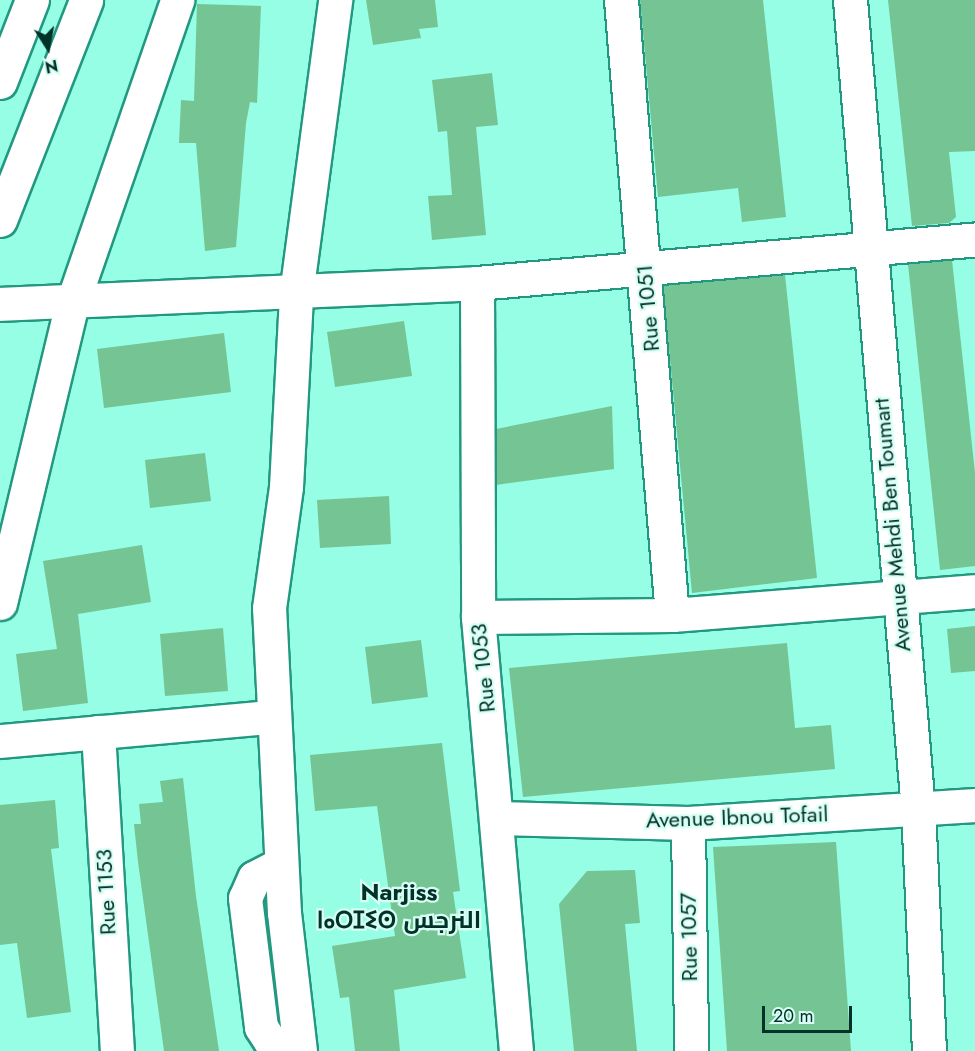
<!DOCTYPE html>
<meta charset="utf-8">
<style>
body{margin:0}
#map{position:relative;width:975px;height:1051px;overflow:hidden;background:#95fee4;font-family:Jost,Cairo,"Noto Sans Tifinagh",sans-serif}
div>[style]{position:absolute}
.building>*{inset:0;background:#75c494}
.roads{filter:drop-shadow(2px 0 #239881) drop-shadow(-2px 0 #239881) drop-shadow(0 2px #239881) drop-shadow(0 -2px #239881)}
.minor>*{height:33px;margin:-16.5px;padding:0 16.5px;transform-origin:16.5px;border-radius:16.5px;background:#fff}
span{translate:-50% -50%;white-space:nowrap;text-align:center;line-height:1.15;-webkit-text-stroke:4.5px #d8fef3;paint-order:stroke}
.street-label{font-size:22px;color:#003229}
.neighbourhood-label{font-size:24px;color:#003229;font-weight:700}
.north{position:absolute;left:18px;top:18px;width:60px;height:60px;-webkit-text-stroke:4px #d8fef3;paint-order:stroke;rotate:169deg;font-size:16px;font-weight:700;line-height:24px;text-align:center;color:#003229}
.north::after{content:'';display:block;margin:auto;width:21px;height:27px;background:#003229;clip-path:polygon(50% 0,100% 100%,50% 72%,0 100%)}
.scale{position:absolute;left:762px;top:1006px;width:90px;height:27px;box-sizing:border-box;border:3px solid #003229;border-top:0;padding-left:8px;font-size:18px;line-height:21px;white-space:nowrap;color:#003229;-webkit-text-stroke:4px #d8fef3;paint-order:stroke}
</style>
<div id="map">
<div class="building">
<i style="clip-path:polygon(366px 0,435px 0,438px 27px,419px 29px,421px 38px,373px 45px)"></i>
<i style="clip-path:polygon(640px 0,763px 0,786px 217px,742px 222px,738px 188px,658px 197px)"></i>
<i style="clip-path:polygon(888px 0,975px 0,975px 151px,949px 152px,956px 217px,949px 223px,912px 226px)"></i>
<i style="clip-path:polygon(197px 4px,261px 6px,257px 103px,250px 102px,246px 123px,236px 247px,205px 251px,196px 143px,179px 143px,181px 100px,194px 101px)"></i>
<i style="clip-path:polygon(492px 73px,498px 125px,476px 127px,486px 235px,432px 240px,428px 196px,452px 195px,447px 131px,438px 132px,432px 80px)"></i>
<i style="clip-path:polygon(952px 260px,975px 473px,975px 566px,940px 570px,908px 264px)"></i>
<i style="clip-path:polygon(785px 275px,817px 578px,692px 593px,663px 285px)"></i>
<i style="clip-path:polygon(404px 321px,412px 376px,335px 387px,327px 332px)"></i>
<i style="clip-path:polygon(224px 333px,231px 392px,104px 408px,97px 349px)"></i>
<i style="clip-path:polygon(612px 406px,614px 469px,496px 485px,496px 429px)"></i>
<i style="clip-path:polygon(205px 453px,211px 501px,150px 508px,145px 460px)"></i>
<i style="clip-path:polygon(389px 496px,391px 544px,320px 548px,317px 500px)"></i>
<i style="clip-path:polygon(142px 545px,151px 602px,78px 614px,88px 703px,23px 711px,16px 654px,57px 649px,43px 561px)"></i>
<i style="clip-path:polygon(975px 626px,975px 671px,951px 673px,947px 629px)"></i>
<i style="clip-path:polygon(223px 628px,228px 691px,165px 696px,160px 634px)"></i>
<i style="clip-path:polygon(421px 640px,428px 697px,372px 704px,365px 647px)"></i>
<i style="clip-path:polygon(787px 643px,795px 728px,831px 725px,835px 769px,523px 797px,509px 668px)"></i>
<i style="clip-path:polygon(442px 743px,460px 891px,453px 892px,466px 978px,394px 990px,400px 1051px,355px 1051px,349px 997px,340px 998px,332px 946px,395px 936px,377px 806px,315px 811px,310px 755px)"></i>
<i style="clip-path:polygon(183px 778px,196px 896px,219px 1051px,164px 1051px,138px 862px,134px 824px,141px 824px,139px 804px,163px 802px,160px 781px)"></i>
<i style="clip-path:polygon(55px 800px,59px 848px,51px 849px,71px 1012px,27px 1018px,17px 943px,0 945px,0 805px)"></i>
<i style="clip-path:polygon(836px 842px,851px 1051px,727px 1051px,713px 847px)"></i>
<i style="clip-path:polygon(635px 870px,640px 923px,625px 924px,637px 1051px,574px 1051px,559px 904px,587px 871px)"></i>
</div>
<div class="roads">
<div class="minor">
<i style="left:621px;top:0;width:617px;rotate:85.26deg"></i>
<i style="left:850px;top:0;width:812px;rotate:85.2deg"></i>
<i style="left:918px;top:809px;width:242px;rotate:87.4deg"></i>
<i style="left:0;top:82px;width:88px;rotate:-68.7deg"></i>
<i style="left:0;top:220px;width:236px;rotate:-68.6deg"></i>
<i style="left:477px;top:283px;width:334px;rotate:89.8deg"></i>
<i style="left:478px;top:617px;width:436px;rotate:85deg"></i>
<i style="left:0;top:304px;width:477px;rotate:-2.5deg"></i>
<i style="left:477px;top:283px;width:500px;rotate:-5deg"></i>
<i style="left:0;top:603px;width:308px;rotate:-76.5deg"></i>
<i style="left:72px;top:304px;width:322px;rotate:-70.9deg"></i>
<i style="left:478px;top:617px;width:194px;rotate:-0.6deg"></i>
<i style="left:672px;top:615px;width:304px;rotate:-4.5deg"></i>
<i style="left:98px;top:732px;width:320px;rotate:86.6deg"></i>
<i style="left:0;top:741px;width:272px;rotate:-5.1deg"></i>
<i style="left:498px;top:818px;width:190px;rotate:1.5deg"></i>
<i style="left:688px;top:823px;width:288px;rotate:-3.6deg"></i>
<i style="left:688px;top:823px;width:228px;rotate:89.2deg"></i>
<i style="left:281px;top:864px;width:30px;rotate:153deg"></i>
<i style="left:254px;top:878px;width:22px;rotate:114deg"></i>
<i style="left:245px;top:898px;width:130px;rotate:82.9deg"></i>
<i style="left:261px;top:1027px;width:17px;rotate:57deg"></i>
<i style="left:270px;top:1041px;width:22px;rotate:27deg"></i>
<i style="left:300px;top:1051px;width:139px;rotate:-96.6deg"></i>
<i style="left:284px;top:913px;width:305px;rotate:-92.8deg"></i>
<i style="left:269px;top:608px;width:122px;rotate:-82deg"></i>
<i style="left:286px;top:487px;width:193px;rotate:-87deg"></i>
<i style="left:296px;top:294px;width:297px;rotate:-82.4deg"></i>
</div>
</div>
<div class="street-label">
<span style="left:648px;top:308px;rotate:-95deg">Rue 1051</span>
<span style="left:892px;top:525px;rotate:-95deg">Avenue Mehdi Ben Toumart</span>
<span style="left:483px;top:668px;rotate:-96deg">Rue 1053</span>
<span style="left:737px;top:817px;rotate:-2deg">Avenue Ibnou Tofail</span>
<span style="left:106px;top:892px;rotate:-93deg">Rue 1153</span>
<span style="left:689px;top:937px;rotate:-91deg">Rue 1057</span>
</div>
<div class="neighbourhood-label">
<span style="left:399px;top:906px">Narjiss<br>ⵏⴰⵔⵊⵉⵙ النرجس</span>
</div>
<div class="north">N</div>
<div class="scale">20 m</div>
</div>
